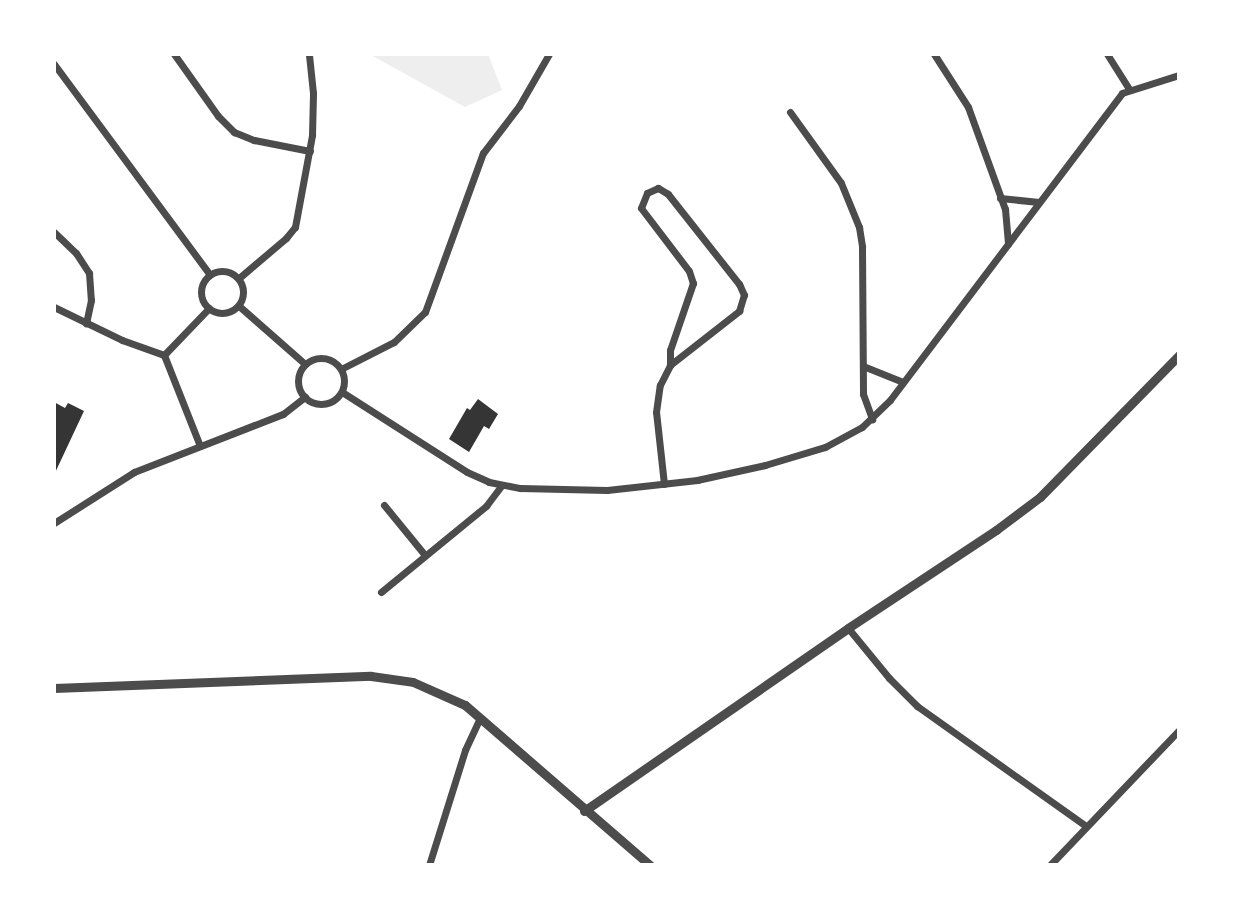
<!DOCTYPE html>
<style>
body{margin:0}
#map{position:relative;width:1233px;height:919px;overflow:hidden;background:#fff;font-family:"Alegreya Sans",sans-serif}
div>[style]{position:absolute}
.green>*{inset:0;background:#eee}
.building>*{inset:0;background:#353535}
.minor>*{height:7px;margin:-3.5px;padding:0 3.5px;transform-origin:3.5px;border-radius:3.5px;background:#4c4c4c}
.minor>.ring{margin:-3.5px;padding:0;box-sizing:content-box;background:none;border:7px solid #4c4c4c;border-radius:50%}
.tertiary>*{height:9px;margin:-4.5px;padding:0 4.5px;transform-origin:4.5px;border-radius:4.5px;background:#4c4c4c}
span{translate:-50% -50%;white-space:nowrap;text-align:center;line-height:1.15;-webkit-text-stroke:5px #fff;paint-order:stroke}
.frame{position:absolute;inset:0;border:56px solid #fff;pointer-events:none}
</style>
<div id="map">
<div class="green">
<i style="clip-path:polygon(369px 54px,488px 54px,502px 90px,465px 107px)"></i>
</div>
<div class="building">
<i style="clip-path:polygon(478px 399px,498px 414px,489px 429px,484px 426px,469px 452px,449px 439px,467px 408px,470px 410px)"></i>
<i style="clip-path:polygon(54px 402px,65px 408px,68px 403px,84px 411px,54px 475px)"></i>
</div>
<div class="minor">
<i style="left:174px;top:54px;width:76px;rotate:54.6deg"></i>
<i style="left:218px;top:116px;width:23px;rotate:45deg"></i>
<i style="left:234px;top:132px;width:22px;rotate:22deg"></i>
<i style="left:254px;top:140px;width:57px;rotate:11.1deg"></i>
<i style="left:934px;top:54px;width:63px;rotate:57.3deg"></i>
<i style="left:968px;top:107px;width:109px;rotate:70.1deg"></i>
<i style="left:1005px;top:209px;width:35px;rotate:85deg"></i>
<i style="left:1107px;top:54px;width:41px;rotate:57.8deg"></i>
<i style="left:54px;top:64px;width:262px;rotate:53.5deg"></i>
<i style="left:790px;top:112px;width:87px;rotate:54.3deg"></i>
<i style="left:841px;top:183px;width:48px;rotate:67.8deg"></i>
<i style="left:859px;top:227px;width:20px;rotate:81deg"></i>
<i style="left:862px;top:247px;width:147px;rotate:89.6deg"></i>
<i style="left:863px;top:394px;width:27px;rotate:70deg"></i>
<i style="left:1000px;top:198px;width:39px;rotate:6deg"></i>
<i style="left:54px;top:232px;width:30px;rotate:44deg"></i>
<i style="left:76px;top:253px;width:24px;rotate:57deg"></i>
<i style="left:89px;top:273px;width:27px;rotate:86deg"></i>
<i style="left:91px;top:300px;width:24px;rotate:102deg"></i>
<i class="ring" style="left:201px;top:271px;width:35px;height:35px"></i>
<i style="left:239px;top:278px;width:62px;rotate:-40.4deg"></i>
<i style="left:286px;top:238px;width:14px;rotate:-51deg"></i>
<i style="left:295px;top:227px;width:94px;rotate:-79.5deg"></i>
<i style="left:312px;top:135px;width:42px;rotate:-88.6deg"></i>
<i style="left:313px;top:93px;width:39px;rotate:-96deg"></i>
<i style="left:239px;top:306px;width:88px;rotate:41.3deg"></i>
<i style="left:54px;top:307px;width:76px;rotate:25.9deg"></i>
<i style="left:122px;top:340px;width:45px;rotate:19.7deg"></i>
<i class="ring" style="left:298px;top:358px;width:39px;height:39px"></i>
<i style="left:863px;top:366px;width:43px;rotate:21.8deg"></i>
<i style="left:341px;top:369px;width:59px;rotate:-27deg"></i>
<i style="left:394px;top:342px;width:43px;rotate:-44.1deg"></i>
<i style="left:425px;top:312px;width:169px;rotate:-70deg"></i>
<i style="left:483px;top:153px;width:59px;rotate:-52.5deg"></i>
<i style="left:519px;top:106px;width:60px;rotate:-60deg"></i>
<i style="left:342px;top:392px;width:148px;rotate:32.6deg"></i>
<i style="left:467px;top:472px;width:24px;rotate:24deg"></i>
<i style="left:489px;top:482px;width:32px;rotate:11deg"></i>
<i style="left:520px;top:488px;width:87px;rotate:1.3deg"></i>
<i style="left:607px;top:490px;width:91px;rotate:-6.3deg"></i>
<i style="left:697px;top:480px;width:70px;rotate:-12.4deg"></i>
<i style="left:765px;top:465px;width:63px;rotate:-16.7deg"></i>
<i style="left:825px;top:447px;width:42px;rotate:-28.4deg"></i>
<i style="left:862px;top:427px;width:39px;rotate:-44deg"></i>
<i style="left:890px;top:400px;width:385px;rotate:-52.9deg"></i>
<i style="left:1122px;top:93px;width:60px;rotate:-17.5deg"></i>
<i style="left:200px;top:446px;width:98px;rotate:-111.6deg"></i>
<i style="left:164px;top:355px;width:65px;rotate:-46.2deg"></i>
<i style="left:664px;top:484px;width:72px;rotate:-96.3deg"></i>
<i style="left:656px;top:412px;width:27px;rotate:-82deg"></i>
<i style="left:660px;top:385px;width:22px;rotate:-63deg"></i>
<i style="left:670px;top:365px;width:88px;rotate:-38deg"></i>
<i style="left:739px;top:311px;width:17px;rotate:-73deg"></i>
<i style="left:744px;top:295px;width:12px;rotate:-114deg"></i>
<i style="left:739px;top:284px;width:115px;rotate:-128.3deg"></i>
<i style="left:668px;top:194px;width:12px;rotate:-149deg"></i>
<i style="left:658px;top:188px;width:12px;rotate:156deg"></i>
<i style="left:647px;top:193px;width:16px;rotate:112deg"></i>
<i style="left:641px;top:208px;width:79px;rotate:52.7deg"></i>
<i style="left:689px;top:271px;width:13px;rotate:72deg"></i>
<i style="left:693px;top:283px;width:71px;rotate:108.9deg"></i>
<i style="left:670px;top:350px;width:15px;rotate:90deg"></i>
<i style="left:384px;top:505px;width:63px;rotate:50.8deg"></i>
<i style="left:54px;top:523px;width:95px;rotate:-32.5deg"></i>
<i style="left:134px;top:472px;width:160px;rotate:-21.3deg"></i>
<i style="left:283px;top:414px;width:28px;rotate:-38deg"></i>
<i style="left:381px;top:592px;width:136px;rotate:-39.3deg"></i>
<i style="left:486px;top:506px;width:26px;rotate:-53deg"></i>
<i style="left:848px;top:628px;width:65px;rotate:50.6deg"></i>
<i style="left:889px;top:678px;width:40px;rotate:45deg"></i>
<i style="left:917px;top:706px;width:207px;rotate:35.4deg"></i>
<i style="left:429px;top:865px;width:121px;rotate:-72.6deg"></i>
<i style="left:465px;top:750px;width:35px;rotate:-65deg"></i>
<i style="left:1050px;top:865px;width:187px;rotate:-46.3deg"></i>
</div>
<div class="tertiary">
<i style="left:54px;top:688px;width:317px;rotate:-2.2deg"></i>
<i style="left:371px;top:676px;width:42px;rotate:8.1deg"></i>
<i style="left:413px;top:682px;width:57px;rotate:23.9deg"></i>
<i style="left:465px;top:705px;width:245px;rotate:40.9deg"></i>
<i style="left:584px;top:811px;width:321px;rotate:-34.7deg"></i>
<i style="left:848px;top:628px;width:178px;rotate:-33.5deg"></i>
<i style="left:996px;top:530px;width:55px;rotate:-36.9deg"></i>
<i style="left:1040px;top:497px;width:199px;rotate:-45.6deg"></i>
</div>
<div class="frame"></div>
</div>
